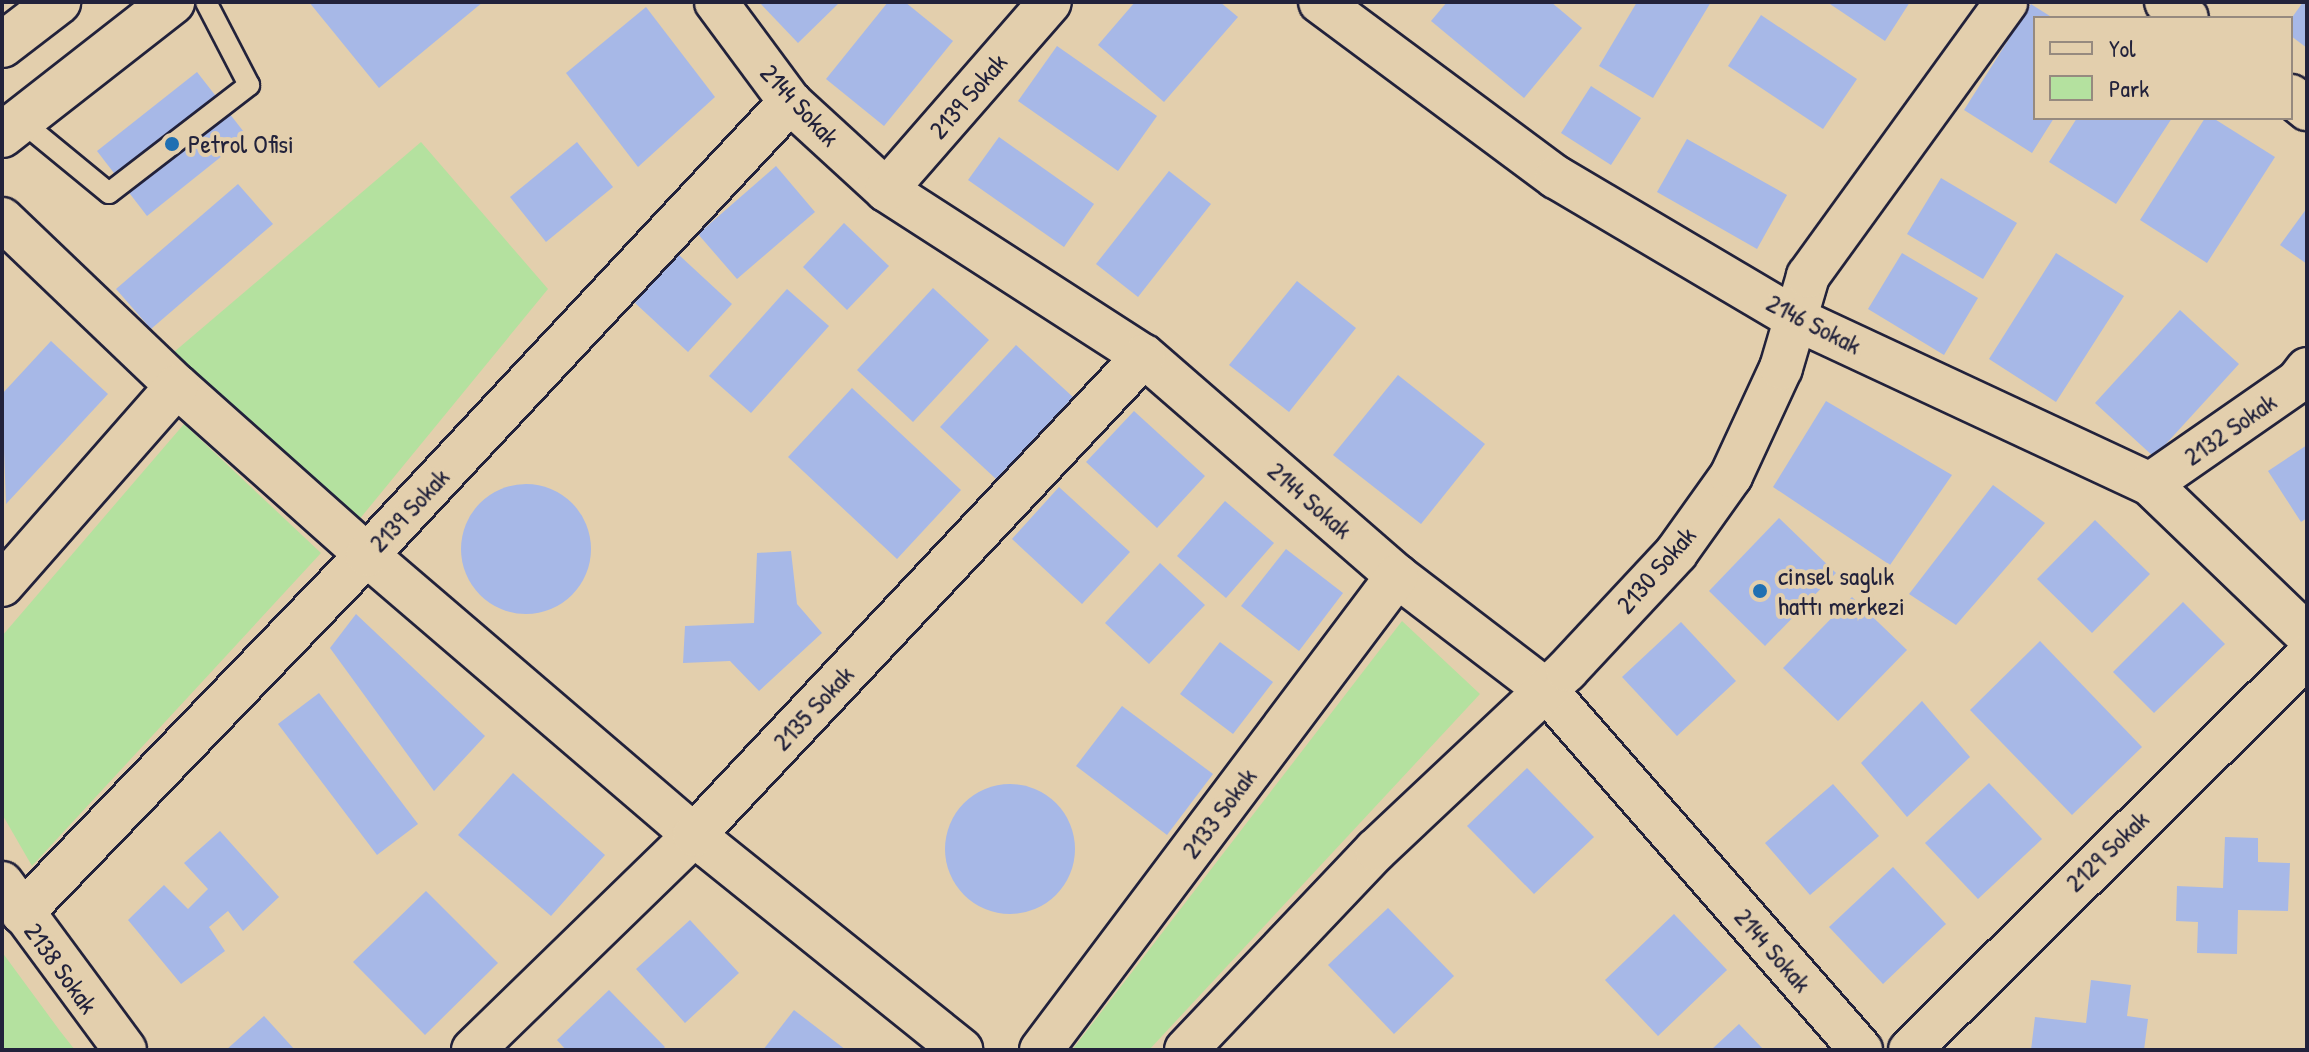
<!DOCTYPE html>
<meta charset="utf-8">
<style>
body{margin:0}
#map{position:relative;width:2309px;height:1052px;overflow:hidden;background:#e3cfad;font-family:"Patrick Hand",sans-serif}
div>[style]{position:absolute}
.green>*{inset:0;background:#b4e19f}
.building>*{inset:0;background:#a7b8e7}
.round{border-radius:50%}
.roads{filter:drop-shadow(2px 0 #22223b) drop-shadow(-2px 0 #22223b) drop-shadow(0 2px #22223b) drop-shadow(0 -2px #22223b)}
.lane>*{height:20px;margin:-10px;padding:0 10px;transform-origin:10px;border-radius:10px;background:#e3cfad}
.street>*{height:42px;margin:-21px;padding:0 21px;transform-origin:21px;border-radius:21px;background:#e3cfad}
.primary>*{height:44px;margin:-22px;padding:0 22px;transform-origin:22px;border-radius:22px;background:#e3cfad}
.dots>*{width:22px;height:22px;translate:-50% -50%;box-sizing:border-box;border:4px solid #e3cfad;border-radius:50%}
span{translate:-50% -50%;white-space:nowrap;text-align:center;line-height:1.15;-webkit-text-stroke:8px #e3cfad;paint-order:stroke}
.street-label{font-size:26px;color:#22223b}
.poi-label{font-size:26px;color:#22223b}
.left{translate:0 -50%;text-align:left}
.frame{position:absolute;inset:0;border:4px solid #22223b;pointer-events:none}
.legend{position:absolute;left:2033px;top:16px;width:260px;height:104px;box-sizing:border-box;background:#e3cfad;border:2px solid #968a7f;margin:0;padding:10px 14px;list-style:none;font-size:24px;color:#22223b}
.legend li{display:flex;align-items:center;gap:16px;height:40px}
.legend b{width:40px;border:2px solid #968a7f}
</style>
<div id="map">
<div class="green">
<i style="clip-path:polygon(421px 142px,548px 289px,358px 521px,174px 352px)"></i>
<i style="clip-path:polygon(184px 424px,321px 553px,32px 866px,2px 814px,2px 636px)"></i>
<i style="clip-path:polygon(1402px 621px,1480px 694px,1149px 1050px,1072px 1050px)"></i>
<i style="clip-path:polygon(2px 952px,60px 1031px,75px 1050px,2px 1050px)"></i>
</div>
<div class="building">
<i style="clip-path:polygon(309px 2px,483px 2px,379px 88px)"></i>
<i style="clip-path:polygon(759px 2px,840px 2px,798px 43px)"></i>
<i style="clip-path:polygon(888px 2px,905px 2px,953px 41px,884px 126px,826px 79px)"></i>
<i style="clip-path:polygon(1135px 2px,1220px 2px,1238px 17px,1164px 102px,1098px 45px)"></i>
<i style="clip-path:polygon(1447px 2px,1551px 2px,1582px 28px,1524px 98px,1431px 21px)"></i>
<i style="clip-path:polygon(1637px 2px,1711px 2px,1653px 98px,1599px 66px)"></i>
<i style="clip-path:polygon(1827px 2px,1910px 2px,1885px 41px)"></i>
<i style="clip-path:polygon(2303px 2px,2307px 2px,2307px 48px,2291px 36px,2291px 19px)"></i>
<i style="clip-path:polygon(2031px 4px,2053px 18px,2035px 18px,2035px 118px,2054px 118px,2032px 153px,1964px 110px)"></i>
<i style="clip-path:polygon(646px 7px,715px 97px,638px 167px,566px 73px)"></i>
<i style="clip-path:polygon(1761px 15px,1857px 79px,1823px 129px,1728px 66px)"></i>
<i style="clip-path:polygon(1057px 46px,1157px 116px,1118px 171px,1018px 101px)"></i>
<i style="clip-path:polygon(197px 72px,247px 136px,147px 216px,97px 151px)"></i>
<i style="clip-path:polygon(1591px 86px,1641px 118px,1611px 165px,1561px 133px)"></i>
<i style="clip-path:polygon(2077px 118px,2172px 118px,2116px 204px,2049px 162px)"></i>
<i style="clip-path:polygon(2205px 118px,2213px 118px,2275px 157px,2207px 263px,2140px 220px)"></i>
<i style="clip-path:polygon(999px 137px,1094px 204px,1064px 247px,968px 180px)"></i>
<i style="clip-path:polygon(1687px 139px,1787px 195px,1757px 249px,1657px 192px)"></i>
<i style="clip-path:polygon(577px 142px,613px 187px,546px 242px,510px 197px)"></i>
<i style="clip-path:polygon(776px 166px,815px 212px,737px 279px,698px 234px)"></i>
<i style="clip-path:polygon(1169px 171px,1211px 204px,1138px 297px,1096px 264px)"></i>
<i style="clip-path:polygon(1941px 178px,2017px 223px,1983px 279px,1907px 234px)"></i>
<i style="clip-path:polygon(238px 184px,273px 224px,151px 329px,116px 289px)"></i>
<i style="clip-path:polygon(2307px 208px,2307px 264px,2280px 245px)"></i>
<i style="clip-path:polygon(844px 223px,889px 266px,847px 310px,803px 267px)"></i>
<i style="clip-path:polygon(1902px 253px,1978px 298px,1944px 355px,1868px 309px)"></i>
<i style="clip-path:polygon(2056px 253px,2124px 296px,2056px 402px,1989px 359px)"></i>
<i style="clip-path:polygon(679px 255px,732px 304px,688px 352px,635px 303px)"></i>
<i style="clip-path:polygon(1297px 281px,1356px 328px,1289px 412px,1229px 365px)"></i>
<i style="clip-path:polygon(933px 288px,989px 340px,913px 422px,857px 370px)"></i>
<i style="clip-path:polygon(787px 289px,829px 326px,751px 413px,709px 376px)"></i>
<i style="clip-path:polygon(2180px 310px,2239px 364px,2154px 457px,2095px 403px)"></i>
<i style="clip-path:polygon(51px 341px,108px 394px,6px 504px,2px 394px)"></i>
<i style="clip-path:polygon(1016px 345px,1073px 397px,996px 479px,940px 427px)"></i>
<i style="clip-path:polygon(1398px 375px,1485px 444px,1421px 524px,1333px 455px)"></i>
<i style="clip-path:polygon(852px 388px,961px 490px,897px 559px,788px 457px)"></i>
<i style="clip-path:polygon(1826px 401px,1952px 475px,1890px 565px,1773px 487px)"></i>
<i style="clip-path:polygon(1134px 411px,1205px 476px,1157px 528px,1086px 462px)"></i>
<i style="clip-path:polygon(2307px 445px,2307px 518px,2301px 522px,2268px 471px)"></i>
<i class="round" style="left:461px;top:484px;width:130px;height:130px"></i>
<i style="clip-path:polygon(1993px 485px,2045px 523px,1956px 625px,1909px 594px)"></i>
<i style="clip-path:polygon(1059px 487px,1130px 552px,1082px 604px,1012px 539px)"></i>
<i style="clip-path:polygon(1225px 501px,1274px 543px,1226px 598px,1177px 556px)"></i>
<i style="clip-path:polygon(1779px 518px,1836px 573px,1765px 646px,1709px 591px)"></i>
<i style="clip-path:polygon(2095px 520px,2150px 574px,2092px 633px,2037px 579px)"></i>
<i style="clip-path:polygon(1286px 549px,1343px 593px,1299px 651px,1241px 606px)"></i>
<i style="clip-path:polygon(791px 551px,797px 604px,822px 633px,759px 691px,730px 661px,683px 663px,685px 626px,754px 623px,757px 553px)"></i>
<i style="clip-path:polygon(1160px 563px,1205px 605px,1149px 664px,1105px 623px)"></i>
<i style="clip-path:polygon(1852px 597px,1907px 650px,1838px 721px,1783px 668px)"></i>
<i style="clip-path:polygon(2183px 602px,2225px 644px,2154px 713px,2113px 672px)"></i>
<i style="clip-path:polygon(356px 614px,485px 736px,434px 791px,330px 648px)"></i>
<i style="clip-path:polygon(1681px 622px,1736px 681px,1677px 736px,1622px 677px)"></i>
<i style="clip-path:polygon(2040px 641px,2142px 747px,2072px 815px,1970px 710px)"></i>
<i style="clip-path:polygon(1220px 642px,1273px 682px,1233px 734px,1180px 694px)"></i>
<i style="clip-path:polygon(319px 693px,418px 824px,377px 855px,278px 724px)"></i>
<i style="clip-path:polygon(1922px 701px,1970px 757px,1907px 817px,1861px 763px)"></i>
<i style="clip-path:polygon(1122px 706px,1213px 774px,1167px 835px,1076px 766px)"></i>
<i style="clip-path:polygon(1527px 768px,1594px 837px,1534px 894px,1467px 826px)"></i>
<i style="clip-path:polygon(513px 773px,605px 855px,551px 916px,458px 835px)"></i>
<i style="clip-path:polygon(1989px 783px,2042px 839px,1978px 899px,1925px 843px)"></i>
<i style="clip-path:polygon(1833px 784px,1879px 836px,1810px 895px,1765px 843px)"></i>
<i class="round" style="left:945px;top:784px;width:130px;height:130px"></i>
<i style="clip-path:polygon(220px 831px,279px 897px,243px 931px,228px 911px,209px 927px,225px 951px,181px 984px,128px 920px,164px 885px,188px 909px,208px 889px,184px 863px)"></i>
<i style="clip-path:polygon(2225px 837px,2258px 838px,2258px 862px,2290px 863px,2288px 911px,2238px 910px,2237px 954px,2197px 953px,2198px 922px,2176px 921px,2177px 886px,2223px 888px)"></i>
<i style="clip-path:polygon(1893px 867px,1946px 924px,1883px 984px,1829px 927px)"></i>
<i style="clip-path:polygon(426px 891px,498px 963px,425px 1035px,353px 962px)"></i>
<i style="clip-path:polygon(1388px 908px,1454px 976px,1394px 1034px,1328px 965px)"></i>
<i style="clip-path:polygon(1674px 914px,1727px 970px,1658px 1036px,1605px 980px)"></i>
<i style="clip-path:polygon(690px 920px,739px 973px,685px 1023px,636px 969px)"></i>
<i style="clip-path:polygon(2091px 980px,2131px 985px,2127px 1016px,2148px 1019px,2144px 1050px,2031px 1050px,2035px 1017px,2086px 1023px)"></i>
<i style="clip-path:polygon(609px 990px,665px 1047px,662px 1050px,566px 1050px,557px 1040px)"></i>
<i style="clip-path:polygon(794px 1010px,846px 1050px,763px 1050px)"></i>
<i style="clip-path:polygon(264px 1016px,295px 1050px,226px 1050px)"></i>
<i style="clip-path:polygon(1739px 1024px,1764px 1050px,1711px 1050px)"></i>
</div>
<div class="roads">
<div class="lane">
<i style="left:20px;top:120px;width:115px;rotate:39.4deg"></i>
<i style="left:109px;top:193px;width:177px;rotate:-37.6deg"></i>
<i style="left:249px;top:85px;width:93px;rotate:-117.4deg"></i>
</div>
<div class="street">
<i style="left:716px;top:2px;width:124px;rotate:53.5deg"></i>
<i style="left:790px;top:102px;width:130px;rotate:42.5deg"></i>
<i style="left:886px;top:190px;width:307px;rotate:32.8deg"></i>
<i style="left:1144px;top:356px;width:335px;rotate:41deg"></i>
<i style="left:1397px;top:576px;width:188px;rotate:37.4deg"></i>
<i style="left:1546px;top:690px;width:478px;rotate:48.8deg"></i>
<i style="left:1320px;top:2px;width:294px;rotate:36.6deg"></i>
<i style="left:1556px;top:177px;width:279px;rotate:30.6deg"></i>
<i style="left:1796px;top:319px;width:391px;rotate:25deg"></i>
<i style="left:2150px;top:484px;width:218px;rotate:43.9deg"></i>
<i style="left:2166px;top:2px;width:26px;rotate:37deg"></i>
<i style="left:2291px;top:96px;width:21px;rotate:39deg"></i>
<i style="left:886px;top:190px;width:249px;rotate:-48.9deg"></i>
<i style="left:2px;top:219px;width:242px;rotate:43.7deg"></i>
<i style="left:177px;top:386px;width:254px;rotate:41.7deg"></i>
<i style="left:367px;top:555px;width:430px;rotate:40.6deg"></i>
<i style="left:694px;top:835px;width:343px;rotate:38.8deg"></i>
<i style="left:2150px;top:484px;width:180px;rotate:-34.8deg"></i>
<i style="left:2298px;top:381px;width:15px;rotate:-53deg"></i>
<i style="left:2px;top:585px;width:265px;rotate:-48.7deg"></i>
<i style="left:2px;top:883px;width:207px;rotate:53.6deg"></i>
<i style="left:22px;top:913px;width:497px;rotate:-46.1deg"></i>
<i style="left:367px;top:555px;width:620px;rotate:-46.96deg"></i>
<i style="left:473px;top:1050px;width:308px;rotate:-44.2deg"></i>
<i style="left:694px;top:835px;width:657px;rotate:-46.79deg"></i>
<i style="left:1041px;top:1050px;width:593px;rotate:-53.09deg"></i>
<i style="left:1186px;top:1050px;width:276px;rotate:-46.5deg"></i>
<i style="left:1376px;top:850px;width:262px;rotate:-43.3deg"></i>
<i style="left:1567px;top:670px;width:160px;rotate:-47deg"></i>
<i style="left:1676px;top:553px;width:95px;rotate:-54.5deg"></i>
<i style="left:1731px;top:476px;width:119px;rotate:-65.2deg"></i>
<i style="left:1781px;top:368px;width:96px;rotate:-73.6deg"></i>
<i style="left:1808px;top:276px;width:338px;rotate:-54.1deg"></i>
<i style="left:1910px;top:1050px;width:559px;rotate:-44.78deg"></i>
</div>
<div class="primary">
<i style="left:2px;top:45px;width:71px;rotate:-37.5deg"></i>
<i style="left:2px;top:135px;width:216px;rotate:-38deg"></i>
</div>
</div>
<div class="dots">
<i style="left:172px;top:144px;background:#1f6fb2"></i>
<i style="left:1760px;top:591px;background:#1f6fb2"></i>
</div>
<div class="street-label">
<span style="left:968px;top:96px;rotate:-49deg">2139 Sokak</span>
<span style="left:800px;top:105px;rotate:47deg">2144 Sokak</span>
<span style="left:1814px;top:324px;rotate:27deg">2146 Sokak</span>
<span style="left:2230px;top:429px;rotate:-35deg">2132 Sokak</span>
<span style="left:1310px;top:500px;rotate:41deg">2144 Sokak</span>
<span style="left:409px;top:510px;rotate:-47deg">2139 Sokak</span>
<span style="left:1656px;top:570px;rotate:-49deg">2130 Sokak</span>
<span style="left:813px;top:708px;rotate:-47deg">2135 Sokak</span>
<span style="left:1219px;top:813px;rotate:-53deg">2133 Sokak</span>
<span style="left:2107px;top:851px;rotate:-44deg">2129 Sokak</span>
<span style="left:1773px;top:950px;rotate:49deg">2144 Sokak</span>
<span style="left:61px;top:968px;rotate:54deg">2138 Sokak</span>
</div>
<div class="poi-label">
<span class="left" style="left:188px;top:144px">Petrol Ofisi</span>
<span class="left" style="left:1778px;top:591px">cinsel saglık<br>hattı merkezi</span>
</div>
<div class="frame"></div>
<ul class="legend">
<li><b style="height:10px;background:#e3cfad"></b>Yol</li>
<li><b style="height:22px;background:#b4e19f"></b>Park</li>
</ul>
</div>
